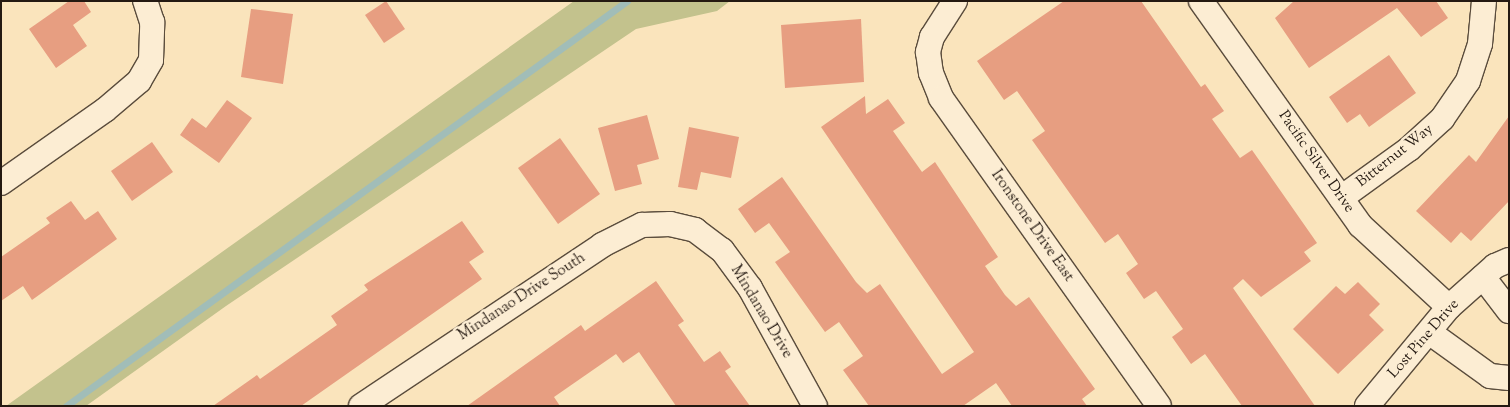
<!DOCTYPE html>
<style>
body{margin:0}
#map{position:relative;width:1510px;height:407px;overflow:hidden;background:#fae4bc;font-family:"Sorts Mill Goudy",serif}
div>[style]{position:absolute}
.green>*{inset:0;background:#c3c28d}
.stream>*{height:7px;margin:-3.5px;padding:0 3.5px;transform-origin:3.5px;border-radius:3.5px;background:#a1bdb8}
.building>*{inset:0;background:#e79e81}
.roads{filter:drop-shadow(1px 0 #5a4c3c) drop-shadow(-1px 0 #5a4c3c) drop-shadow(0 1px #5a4c3c) drop-shadow(0 -1px #5a4c3c)}
.minor>*{height:24px;margin:-12px;padding:0 12px;transform-origin:12px;border-radius:12px;background:#fcedd3}
span{translate:-50% -50%;white-space:nowrap;text-align:center;line-height:1.15;-webkit-text-stroke:5px #fcedd3;paint-order:stroke}
.street-label{font-size:15px;color:#241911}
.frame{position:absolute;inset:0;border:2px solid #241911;pointer-events:none}
</style>
<div id="map">
<div class="green">
<i style="clip-path:polygon(574px 1px,730px 1px,717px 11px,636px 29px,226px 306px,86px 406px,6px 406px)"></i>
</div>
<div class="stream">
<i style="left:66px;top:406px;width:692px;rotate:-35.83deg"></i>
</div>
<div class="building">
<i style="clip-path:polygon(69px 1px,84px 1px,91px 12px,73px 25px,87px 46px,56px 68px,29px 29px)"></i>
<i style="clip-path:polygon(386px 1px,405px 29px,384px 43px,365px 15px)"></i>
<i style="clip-path:polygon(1064px 1px,1141px 1px,1201px 87px,1205px 84px,1224px 111px,1212px 119px,1240px 158px,1252px 150px,1317px 243px,1304px 252px,1311px 261px,1261px 297px,1243px 279px,1233px 288px,1315px 406px,1242px 406px,1205px 354px,1191px 364px,1172px 337px,1183px 329px,1156px 291px,1144px 299px,1126px 273px,1138px 264px,1118px 234px,1105px 243px,1032px 140px,1045px 131px,1017px 91px,1004px 100px,977px 61px)"></i>
<i style="clip-path:polygon(1294px 1px,1436px 1px,1448px 18px,1421px 37px,1397px 8px,1309px 68px,1275px 18px)"></i>
<i style="clip-path:polygon(251px 9px,293px 14px,283px 84px,241px 77px)"></i>
<i style="clip-path:polygon(861px 19px,864px 82px,785px 88px,781px 25px)"></i>
<i style="clip-path:polygon(1389px 55px,1416px 93px,1369px 127px,1360px 114px,1347px 123px,1329px 97px)"></i>
<i style="clip-path:polygon(865px 96px,866px 114px,888px 99px,905px 123px,893px 131px,922px 172px,935px 162px,998px 257px,985px 266px,1005px 295px,1016px 306px,1029px 297px,1095px 389px,1082px 399px,1087px 406px,1012px 406px,996px 383px,963px 406px,869px 406px,843px 370px,863px 356px,839px 322px,825px 332px,775px 262px,790px 252px,769px 223px,755px 233px,738px 209px,782px 177px,856px 282px,867px 293px,880px 284px,942px 374px,974px 352px,821px 127px)"></i>
<i style="clip-path:polygon(227px 100px,252px 118px,219px 163px,180px 135px,192px 118px,206px 128px)"></i>
<i style="clip-path:polygon(647px 115px,659px 159px,637px 165px,642px 184px,615px 191px,598px 128px)"></i>
<i style="clip-path:polygon(1509px 116px,1509px 201px,1471px 241px,1461px 232px,1451px 243px,1416px 211px,1469px 155px,1476px 162px)"></i>
<i style="clip-path:polygon(689px 127px,739px 137px,731px 178px,701px 172px,697px 190px,678px 187px)"></i>
<i style="clip-path:polygon(560px 138px,600px 194px,558px 224px,518px 168px)"></i>
<i style="clip-path:polygon(152px 142px,173px 172px,132px 201px,111px 171px)"></i>
<i style="clip-path:polygon(71px 201px,85px 220px,98px 211px,117px 239px,32px 300px,23px 286px,1px 301px,1px 257px,50px 223px,46px 218px)"></i>
<i style="clip-path:polygon(462px 221px,484px 252px,469px 262px,482px 279px,301px 406px,213px 406px,257px 375px,260px 379px,337px 325px,331px 316px,368px 290px,364px 285px)"></i>
<i style="clip-path:polygon(656px 281px,684px 321px,678px 325px,704px 362px,720px 351px,731px 367px,725px 371px,750px 406px,676px 406px,639px 352px,623px 363px,616px 354px,554px 397px,560px 406px,467px 406px,581px 325px,585px 331px)"></i>
<i style="clip-path:polygon(1358px 282px,1380px 304px,1369px 315px,1384px 330px,1338px 374px,1293px 329px,1336px 286px,1345px 294px)"></i>
</div>
<div class="roads">
<div class="minor">
<i style="left:955px;top:1px;width:43px;rotate:122.6deg"></i>
<i style="left:932px;top:37px;width:16px;rotate:105deg"></i>
<i style="left:928px;top:52px;width:21px;rotate:82deg"></i>
<i style="left:931px;top:73px;width:27px;rotate:68deg"></i>
<i style="left:941px;top:98px;width:377px;rotate:54.7deg"></i>
<i style="left:1201px;top:1px;width:275px;rotate:54.6deg"></i>
<i style="left:1360px;top:225px;width:121px;rotate:42.7deg"></i>
<i style="left:1px;top:183px;width:127px;rotate:-35.1deg"></i>
<i style="left:105px;top:110px;width:45px;rotate:-40.5deg"></i>
<i style="left:139px;top:81px;width:24px;rotate:-60deg"></i>
<i style="left:151px;top:60px;width:38px;rotate:-88deg"></i>
<i style="left:152px;top:22px;width:22px;rotate:-108deg"></i>
<i style="left:1341px;top:198px;width:84px;rotate:-35.8deg"></i>
<i style="left:1409px;top:149px;width:45px;rotate:-42.3deg"></i>
<i style="left:1442px;top:119px;width:46px;rotate:-55.6deg"></i>
<i style="left:1468px;top:81px;width:39px;rotate:-72deg"></i>
<i style="left:1480px;top:44px;width:43px;rotate:-84.7deg"></i>
<i style="left:1483px;top:277px;width:43px;rotate:52.6deg"></i>
<i style="left:1429px;top:332px;width:75px;rotate:35.8deg"></i>
<i style="left:1490px;top:376px;width:19px;rotate:6deg"></i>
<i style="left:361px;top:406px;width:290px;rotate:-33.7deg"></i>
<i style="left:602px;top:245px;width:45px;rotate:-26.6deg"></i>
<i style="left:642px;top:225px;width:28px;rotate:-2deg"></i>
<i style="left:670px;top:224px;width:26px;rotate:13deg"></i>
<i style="left:695px;top:230px;width:34px;rotate:37deg"></i>
<i style="left:722px;top:250px;width:47px;rotate:53.6deg"></i>
<i style="left:750px;top:288px;width:135px;rotate:61.2deg"></i>
<i style="left:1367px;top:406px;width:129px;rotate:-50.4deg"></i>
<i style="left:1449px;top:307px;width:62px;rotate:-41.7deg"></i>
<i style="left:1495px;top:266px;width:15px;rotate:-23deg"></i>
</div>
</div>
<div class="street-label">
<span style="left:1395px;top:156px;rotate:-38deg">Bitternut Way</span>
<span style="left:1316px;top:162px;rotate:55deg">Pacific Silver Drive</span>
<span style="left:1032px;top:226px;rotate:55deg">Ironstone Drive East</span>
<span style="left:522px;top:297px;rotate:-33deg">Mindanao Drive South</span>
<span style="left:761px;top:312px;rotate:59deg">Mindanao Drive</span>
<span style="left:1424px;top:339px;rotate:-49deg">Lost Pine Drive</span>
</div>
<div class="frame"></div>
</div>
